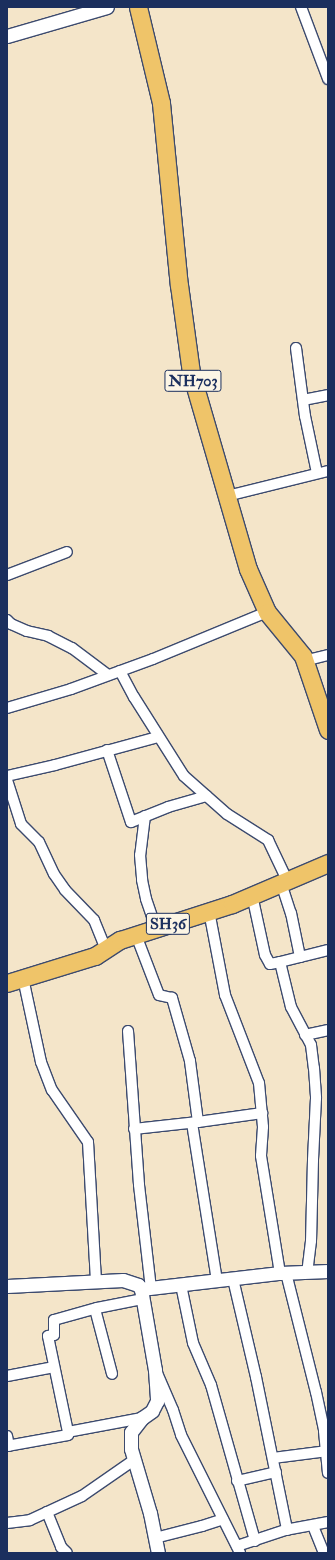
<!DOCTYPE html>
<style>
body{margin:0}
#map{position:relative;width:335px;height:1560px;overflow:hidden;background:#f4e5c9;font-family:"IM FELL Double Pica",serif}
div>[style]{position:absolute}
.roads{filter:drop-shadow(1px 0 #3c4a6e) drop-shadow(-1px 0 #3c4a6e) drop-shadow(0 1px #3c4a6e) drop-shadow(0 -1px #3c4a6e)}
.minor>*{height:10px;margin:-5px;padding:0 5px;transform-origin:5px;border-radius:5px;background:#fff}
.tertiary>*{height:13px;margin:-6.5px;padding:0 6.5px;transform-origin:6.5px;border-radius:6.5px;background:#fff}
.trunk>*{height:17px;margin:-8.5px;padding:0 8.5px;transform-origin:8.5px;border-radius:8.5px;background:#efc469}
span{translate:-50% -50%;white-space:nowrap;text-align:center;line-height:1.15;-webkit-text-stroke:3px #fcf5e5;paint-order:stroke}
.shield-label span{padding:1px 3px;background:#fcf5e5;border:1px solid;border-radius:3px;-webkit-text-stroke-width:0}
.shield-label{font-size:16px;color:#1b2f5e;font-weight:700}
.frame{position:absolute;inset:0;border:8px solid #1b2f5e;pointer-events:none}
</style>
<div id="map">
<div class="roads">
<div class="minor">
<i style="left:301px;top:7px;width:77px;rotate:69.4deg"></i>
<i style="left:296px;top:348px;width:69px;rotate:82.5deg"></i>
<i style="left:305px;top:416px;width:58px;rotate:78.1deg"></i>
<i style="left:303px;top:400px;width:25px;rotate:-11deg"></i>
<i style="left:227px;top:496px;width:104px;rotate:-13.9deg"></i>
<i style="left:7px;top:575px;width:64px;rotate:-21deg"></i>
<i style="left:7px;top:620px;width:6px;rotate:45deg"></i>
<i style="left:11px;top:624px;width:17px;rotate:24deg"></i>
<i style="left:27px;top:631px;width:22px;rotate:13deg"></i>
<i style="left:48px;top:636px;width:27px;rotate:27deg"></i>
<i style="left:72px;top:648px;width:45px;rotate:36.9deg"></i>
<i style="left:304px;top:661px;width:25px;rotate:-14deg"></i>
<i style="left:120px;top:671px;width:30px;rotate:62deg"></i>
<i style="left:134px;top:697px;width:93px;rotate:57.7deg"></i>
<i style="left:184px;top:776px;width:57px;rotate:41.5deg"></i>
<i style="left:227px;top:814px;width:49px;rotate:32.4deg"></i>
<i style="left:268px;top:840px;width:44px;rotate:64.6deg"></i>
<i style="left:7px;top:708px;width:67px;rotate:-16.5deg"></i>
<i style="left:71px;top:689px;width:87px;rotate:-20.1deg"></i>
<i style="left:153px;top:659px;width:123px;rotate:-22.4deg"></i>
<i style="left:107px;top:750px;width:76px;rotate:71.6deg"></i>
<i style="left:131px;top:822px;width:40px;rotate:-22deg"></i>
<i style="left:168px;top:807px;width:40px;rotate:-16deg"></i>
<i style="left:7px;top:776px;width:49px;rotate:-12.9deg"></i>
<i style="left:55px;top:765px;width:107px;rotate:-15.2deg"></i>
<i style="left:7px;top:780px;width:46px;rotate:72.3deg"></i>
<i style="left:21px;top:824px;width:25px;rotate:45deg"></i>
<i style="left:39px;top:842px;width:35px;rotate:65deg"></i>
<i style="left:54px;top:874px;width:19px;rotate:55deg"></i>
<i style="left:65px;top:890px;width:42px;rotate:46deg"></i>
<i style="left:94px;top:920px;width:31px;rotate:68deg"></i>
<i style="left:145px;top:816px;width:39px;rotate:97deg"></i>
<i style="left:140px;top:855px;width:25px;rotate:85deg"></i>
<i style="left:142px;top:880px;width:19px;rotate:78deg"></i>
<i style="left:146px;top:899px;width:31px;rotate:71deg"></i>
<i style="left:281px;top:883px;width:32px;rotate:72deg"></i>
<i style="left:291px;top:913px;width:45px;rotate:78.4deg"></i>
<i style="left:252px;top:895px;width:61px;rotate:77.8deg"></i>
<i style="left:265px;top:955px;width:10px;rotate:61deg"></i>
<i style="left:270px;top:964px;width:10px;rotate:-11deg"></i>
<i style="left:280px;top:962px;width:46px;rotate:76.3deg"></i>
<i style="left:291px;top:1007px;width:43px;rotate:62.2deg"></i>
<i style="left:311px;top:1045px;width:23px;rotate:83deg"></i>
<i style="left:314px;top:1068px;width:30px;rotate:86deg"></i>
<i style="left:316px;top:1098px;width:62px;rotate:92.8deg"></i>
<i style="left:313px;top:1160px;width:81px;rotate:91.4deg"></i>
<i style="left:311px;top:1241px;width:31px;rotate:97deg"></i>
<i style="left:209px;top:911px;width:86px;rotate:79.2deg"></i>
<i style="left:225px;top:995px;width:94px;rotate:68.9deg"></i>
<i style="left:259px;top:1083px;width:44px;rotate:84.8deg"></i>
<i style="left:263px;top:1127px;width:29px;rotate:94deg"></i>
<i style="left:261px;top:1156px;width:119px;rotate:80.8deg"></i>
<i style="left:280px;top:962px;width:49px;rotate:-14deg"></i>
<i style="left:23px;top:978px;width:86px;rotate:77.9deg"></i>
<i style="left:41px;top:1062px;width:30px;rotate:69deg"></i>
<i style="left:52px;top:1090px;width:63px;rotate:55.3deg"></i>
<i style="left:88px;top:1142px;width:139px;rotate:86.7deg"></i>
<i style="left:128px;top:1031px;width:154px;rotate:85.9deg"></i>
<i style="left:139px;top:1185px;width:105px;rotate:83.4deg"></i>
<i style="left:305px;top:1035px;width:24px;rotate:-12deg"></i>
<i style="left:198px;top:1122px;width:65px;rotate:-8deg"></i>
<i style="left:192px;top:1123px;width:160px;rotate:81deg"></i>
<i style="left:134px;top:1129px;width:64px;rotate:-6.2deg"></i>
<i style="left:198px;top:1122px;width:62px;rotate:-97.5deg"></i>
<i style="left:190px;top:1061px;width:66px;rotate:-105.9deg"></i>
<i style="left:172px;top:998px;width:13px;rotate:-167deg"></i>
<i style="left:159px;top:995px;width:64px;rotate:-111deg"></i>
<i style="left:286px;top:1273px;width:123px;rotate:75.9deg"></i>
<i style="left:316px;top:1392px;width:40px;rotate:78deg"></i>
<i style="left:324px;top:1431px;width:42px;rotate:84.6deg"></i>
<i style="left:233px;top:1279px;width:101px;rotate:76.8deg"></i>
<i style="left:256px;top:1377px;width:156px;rotate:78.5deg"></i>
<i style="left:181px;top:1285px;width:59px;rotate:78.3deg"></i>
<i style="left:193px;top:1343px;width:46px;rotate:66.8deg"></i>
<i style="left:211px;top:1385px;width:162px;rotate:74.2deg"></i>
<i style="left:95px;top:1309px;width:67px;rotate:75.3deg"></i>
<i style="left:157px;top:1373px;width:40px;rotate:66.6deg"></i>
<i style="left:173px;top:1410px;width:26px;rotate:72deg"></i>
<i style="left:181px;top:1435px;width:132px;rotate:63.4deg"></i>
<i style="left:7px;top:1376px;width:48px;rotate:-10.8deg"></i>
<i style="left:142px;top:1418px;width:75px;rotate:169.3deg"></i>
<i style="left:68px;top:1432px;width:98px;rotate:-101.8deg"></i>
<i style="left:48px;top:1336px;width:6px;rotate:-9deg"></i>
<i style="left:54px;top:1335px;width:15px;rotate:-90deg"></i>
<i style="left:54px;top:1320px;width:45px;rotate:-15.6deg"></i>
<i style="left:97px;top:1308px;width:47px;rotate:-11.1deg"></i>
<i style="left:7px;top:1436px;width:10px;rotate:79deg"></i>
<i style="left:7px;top:1446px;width:62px;rotate:-10.2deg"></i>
<i style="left:68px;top:1435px;width:3px;rotate:-90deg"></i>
<i style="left:273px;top:1458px;width:55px;rotate:-7.3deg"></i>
<i style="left:237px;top:1481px;width:40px;rotate:-13deg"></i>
<i style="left:47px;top:1512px;width:38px;rotate:68deg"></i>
<i style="left:61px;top:1547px;width:8px;rotate:45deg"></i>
<i style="left:7px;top:1523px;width:23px;rotate:-7deg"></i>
<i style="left:30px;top:1520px;width:57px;rotate:-24.8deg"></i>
<i style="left:82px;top:1496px;width:63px;rotate:-34.7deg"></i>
<i style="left:313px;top:1526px;width:29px;rotate:68deg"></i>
<i style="left:155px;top:1538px;width:49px;rotate:-14.3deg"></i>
<i style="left:202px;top:1526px;width:22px;rotate:-18deg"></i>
<i style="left:237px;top:1546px;width:51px;rotate:-18.4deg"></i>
<i style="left:285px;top:1530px;width:44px;rotate:-10.5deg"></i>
</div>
<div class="tertiary">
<i style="left:7px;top:36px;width:104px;rotate:-16.2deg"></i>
<i style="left:7px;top:1286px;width:116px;rotate:-3deg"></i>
<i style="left:123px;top:1280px;width:16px;rotate:18deg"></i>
<i style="left:138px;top:1285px;width:5px;rotate:53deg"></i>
<i style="left:141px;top:1289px;width:82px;rotate:80.2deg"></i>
<i style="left:155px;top:1370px;width:31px;rotate:86deg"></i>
<i style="left:157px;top:1401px;width:11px;rotate:117deg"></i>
<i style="left:152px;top:1411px;width:12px;rotate:145deg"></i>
<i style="left:142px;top:1418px;width:18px;rotate:128deg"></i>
<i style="left:131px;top:1432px;width:17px;rotate:90deg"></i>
<i style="left:131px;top:1449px;width:67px;rotate:73.5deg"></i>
<i style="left:150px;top:1513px;width:41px;rotate:78.7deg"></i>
<i style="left:141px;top:1289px;width:140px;rotate:-6.6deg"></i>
<i style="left:280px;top:1273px;width:48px;rotate:-2.4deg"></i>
</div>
<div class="trunk">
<i style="left:138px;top:7px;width:99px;rotate:76.5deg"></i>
<i style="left:161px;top:103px;width:183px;rotate:84.4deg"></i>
<i style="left:179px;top:285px;width:89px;rotate:82.2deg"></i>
<i style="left:191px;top:373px;width:204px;rotate:73.8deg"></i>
<i style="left:248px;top:569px;width:47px;rotate:66.2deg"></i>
<i style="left:267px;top:612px;width:57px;rotate:50.7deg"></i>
<i style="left:303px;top:656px;width:78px;rotate:71.3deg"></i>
<i style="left:7px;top:983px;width:92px;rotate:-17.1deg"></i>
<i style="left:95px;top:956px;width:30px;rotate:-33deg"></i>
<i style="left:120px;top:940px;width:118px;rotate:-17.8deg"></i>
<i style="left:232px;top:904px;width:104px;rotate:-23.1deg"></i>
</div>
</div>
<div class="shield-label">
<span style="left:193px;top:381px">NH703</span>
<span style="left:168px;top:924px">SH36</span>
</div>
<div class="frame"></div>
</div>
